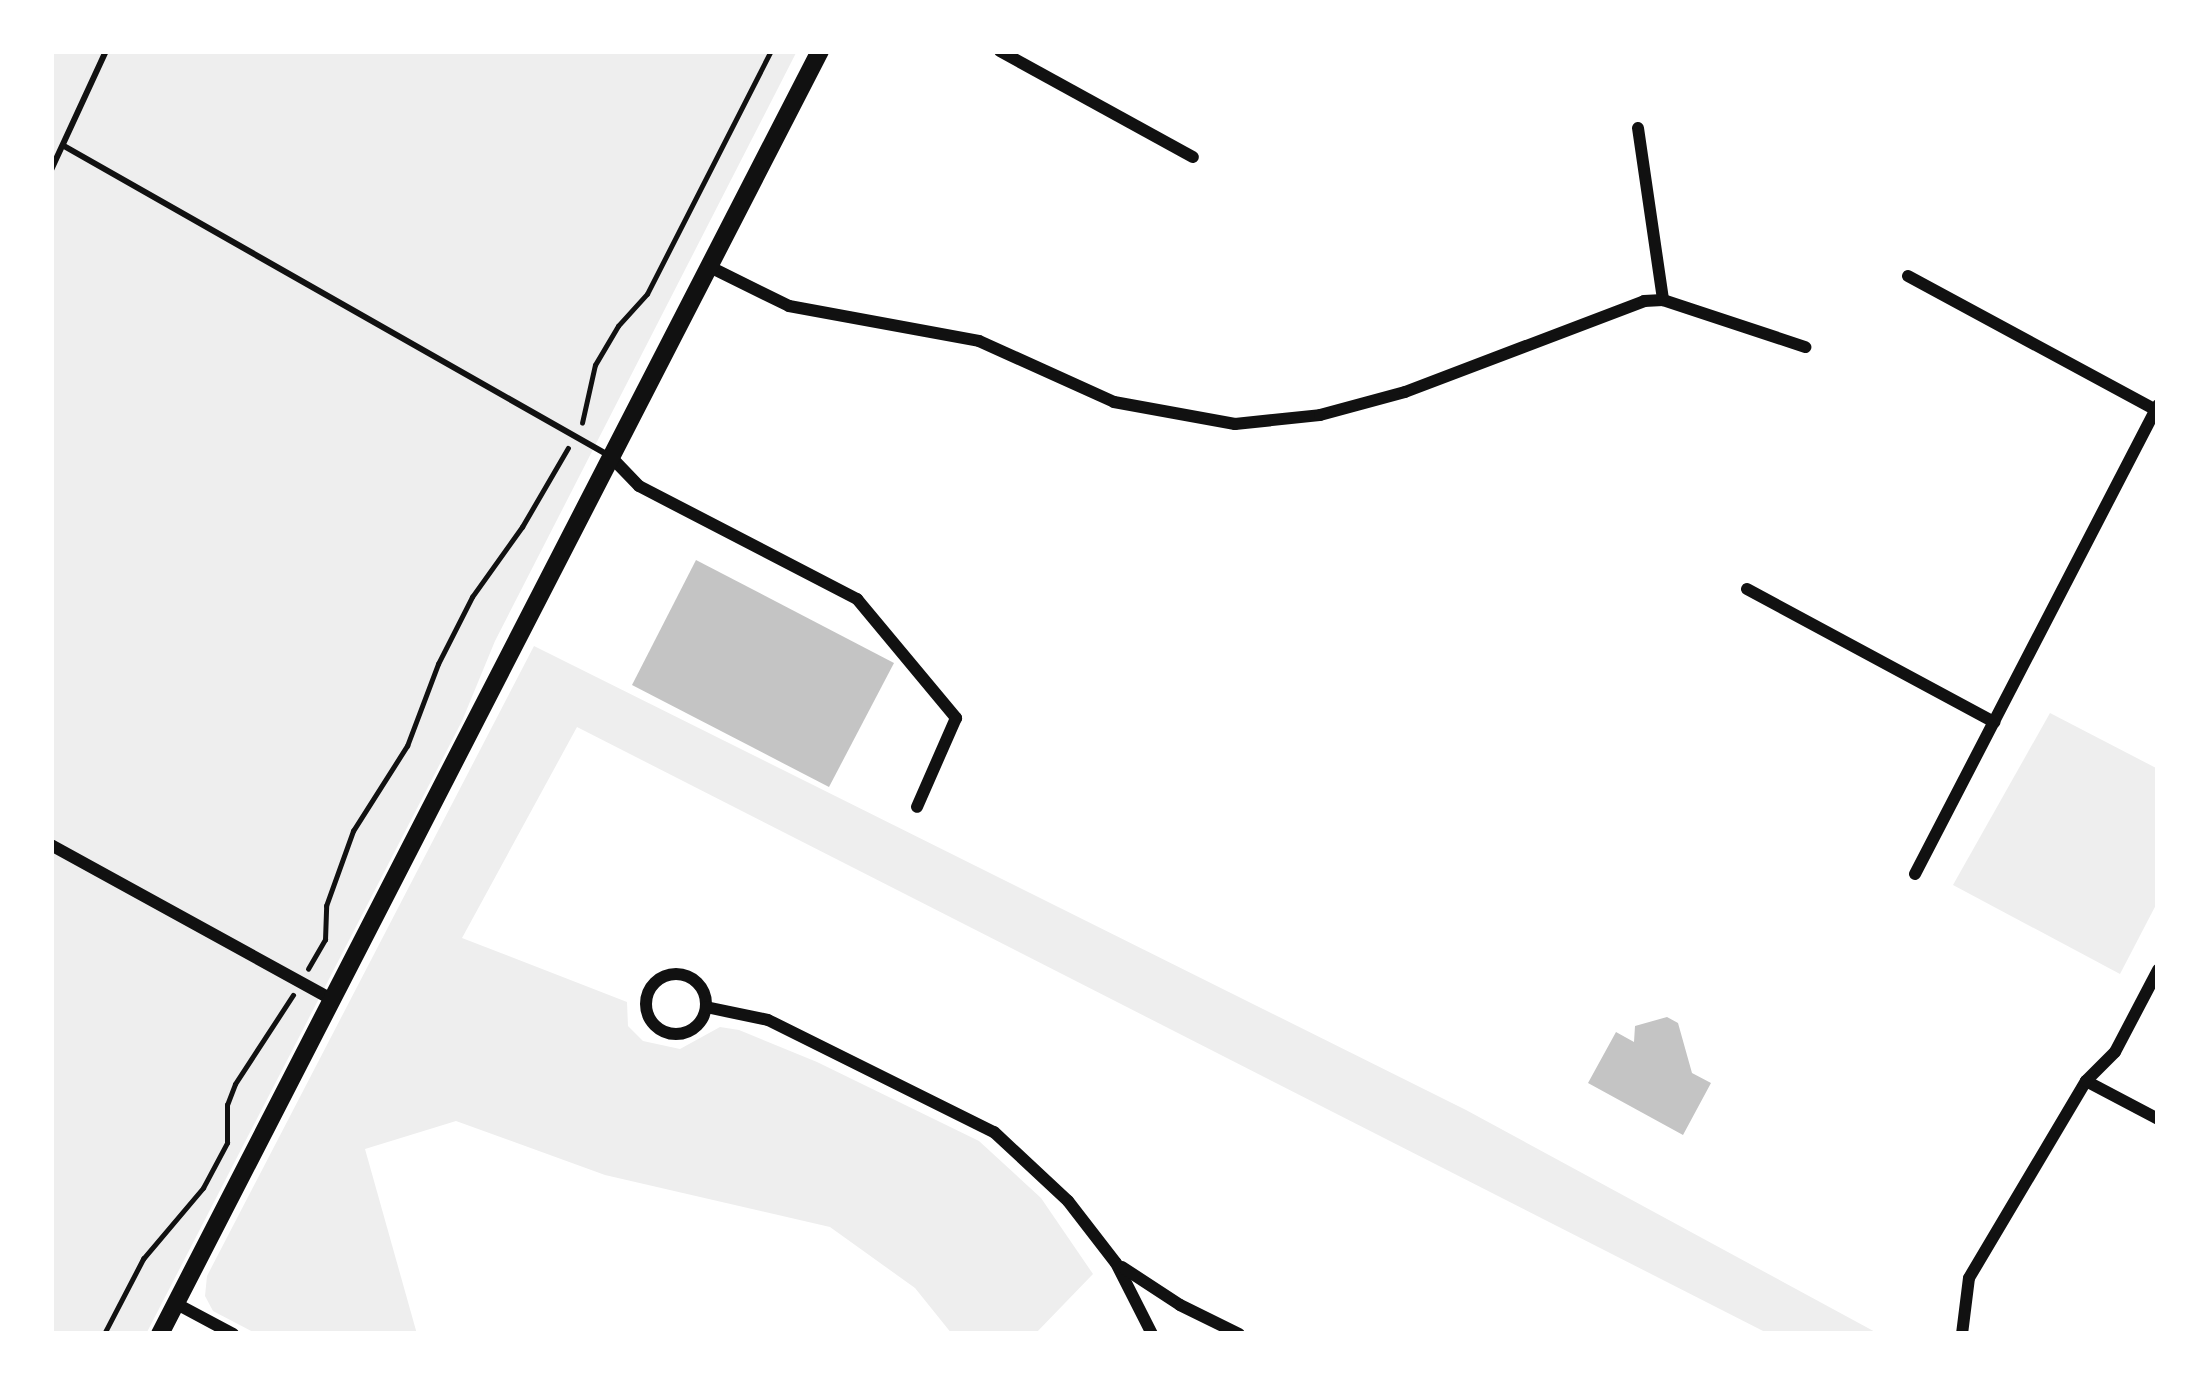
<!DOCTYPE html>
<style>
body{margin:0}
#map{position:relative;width:2209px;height:1385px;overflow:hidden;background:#fff;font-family:"Public Sans",sans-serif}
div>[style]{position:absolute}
.green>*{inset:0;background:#eee}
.building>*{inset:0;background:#c4c4c4}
.path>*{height:4.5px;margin:-2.25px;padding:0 2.25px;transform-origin:2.25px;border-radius:2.25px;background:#111}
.service>*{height:6px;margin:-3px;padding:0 3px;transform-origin:3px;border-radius:3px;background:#111}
.minor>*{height:12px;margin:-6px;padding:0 6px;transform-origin:6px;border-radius:6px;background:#111}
.minor>.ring{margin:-6px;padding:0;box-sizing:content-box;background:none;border:12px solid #111;border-radius:50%}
.secondary>*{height:18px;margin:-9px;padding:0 9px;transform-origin:9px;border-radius:9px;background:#111}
span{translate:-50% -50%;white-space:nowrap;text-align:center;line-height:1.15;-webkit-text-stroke:12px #fff;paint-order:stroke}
.frame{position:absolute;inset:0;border:54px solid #fff;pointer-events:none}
</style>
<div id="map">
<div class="green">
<i style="clip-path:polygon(51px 51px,797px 51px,495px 641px,462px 721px,146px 1334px,51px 1334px)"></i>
<i style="clip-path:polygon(534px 646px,1466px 1110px,1879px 1334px,1769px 1334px,577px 727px,462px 938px,627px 1002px,628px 1026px,643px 1041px,680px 1049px,720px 1027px,739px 1030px,817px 1062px,979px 1141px,1041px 1198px,1093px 1274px,1035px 1334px,952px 1334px,915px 1288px,830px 1227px,605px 1175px,456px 1121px,365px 1149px,417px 1334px,257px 1334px,213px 1311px,205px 1296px,207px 1276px)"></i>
<i style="clip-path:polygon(2050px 713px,2158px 769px,2158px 901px,2120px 974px,1953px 885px)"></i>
</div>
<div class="building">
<i style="clip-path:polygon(696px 560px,894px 663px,829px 787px,632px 685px)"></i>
<i style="clip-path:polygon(1667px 1017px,1678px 1023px,1692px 1073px,1711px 1083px,1683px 1135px,1588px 1083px,1616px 1032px,1634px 1042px,1635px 1026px)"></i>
</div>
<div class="path">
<i style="left:582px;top:423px;width:59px;rotate:-77.4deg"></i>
<i style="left:595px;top:365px;width:45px;rotate:-59.5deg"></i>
<i style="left:618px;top:326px;width:43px;rotate:-47.8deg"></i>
<i style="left:647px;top:294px;width:273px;rotate:-63deg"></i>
<i style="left:308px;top:969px;width:34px;rotate:-60deg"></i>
<i style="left:325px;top:940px;width:34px;rotate:-88deg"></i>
<i style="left:326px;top:906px;width:80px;rotate:-70.2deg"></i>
<i style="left:353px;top:831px;width:101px;rotate:-57.6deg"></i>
<i style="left:407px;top:746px;width:88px;rotate:-69.3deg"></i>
<i style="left:438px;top:664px;width:75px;rotate:-63.1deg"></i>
<i style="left:472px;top:597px;width:86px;rotate:-54.5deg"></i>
<i style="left:522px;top:527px;width:91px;rotate:-59.8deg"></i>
<i style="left:104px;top:1334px;width:85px;rotate:-62.5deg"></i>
<i style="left:143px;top:1259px;width:93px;rotate:-49.8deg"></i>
<i style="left:203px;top:1188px;width:51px;rotate:-61.9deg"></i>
<i style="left:227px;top:1143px;width:38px;rotate:-90deg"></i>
<i style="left:227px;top:1105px;width:22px;rotate:-69deg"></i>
<i style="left:235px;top:1084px;width:106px;rotate:-56.9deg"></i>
</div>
<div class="service">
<i style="left:64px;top:146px;width:626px;rotate:29.6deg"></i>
<i style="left:51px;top:170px;width:131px;rotate:-65.2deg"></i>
</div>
<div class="minor">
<i style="left:1000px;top:51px;width:220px;rotate:28.8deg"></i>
<i style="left:1638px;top:128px;width:174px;rotate:81.7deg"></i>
<i style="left:710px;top:267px;width:88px;rotate:26.3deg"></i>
<i style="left:789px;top:306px;width:193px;rotate:10.4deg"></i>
<i style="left:979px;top:341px;width:148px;rotate:24.3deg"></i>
<i style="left:1114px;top:402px;width:123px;rotate:10.3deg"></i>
<i style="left:1235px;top:424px;width:85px;rotate:-6deg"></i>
<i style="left:1320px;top:415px;width:88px;rotate:-15.1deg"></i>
<i style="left:1405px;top:392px;width:256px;rotate:-20.8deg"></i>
<i style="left:1644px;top:301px;width:19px;rotate:-3deg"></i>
<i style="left:1663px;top:300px;width:150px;rotate:18.3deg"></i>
<i style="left:1908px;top:276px;width:284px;rotate:28.4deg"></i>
<i style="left:612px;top:458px;width:39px;rotate:46deg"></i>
<i style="left:639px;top:486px;width:246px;rotate:27.4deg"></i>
<i style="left:857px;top:599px;width:155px;rotate:50.2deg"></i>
<i style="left:956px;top:718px;width:97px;rotate:113.7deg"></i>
<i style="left:1747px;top:589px;width:281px;rotate:28.3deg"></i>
<i style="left:51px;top:845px;width:322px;rotate:28.8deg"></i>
<i style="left:1915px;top:874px;width:528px;rotate:-62.61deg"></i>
<i class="ring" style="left:646px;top:974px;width:48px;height:48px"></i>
<i style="left:706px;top:1007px;width:63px;rotate:11.8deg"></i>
<i style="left:768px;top:1020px;width:252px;rotate:26.4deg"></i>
<i style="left:994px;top:1132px;width:101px;rotate:43deg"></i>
<i style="left:1068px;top:1201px;width:78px;rotate:52.3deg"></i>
<i style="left:1116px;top:1263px;width:80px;rotate:63.1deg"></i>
<i style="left:2086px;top:1081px;width:81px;rotate:27.8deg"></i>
<i style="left:1122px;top:1267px;width:69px;rotate:33.2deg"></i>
<i style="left:1180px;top:1305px;width:66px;rotate:26.2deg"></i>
<i style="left:175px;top:1303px;width:66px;rotate:28.1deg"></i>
<i style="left:1962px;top:1334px;width:56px;rotate:-82.9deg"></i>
<i style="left:1969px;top:1278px;width:229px;rotate:-59.3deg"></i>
<i style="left:2086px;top:1081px;width:41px;rotate:-45deg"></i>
<i style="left:2115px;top:1052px;width:93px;rotate:-62.3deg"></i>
</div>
<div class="secondary">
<i style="left:160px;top:1334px;width:1443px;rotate:-62.78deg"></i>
</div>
<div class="frame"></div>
</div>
